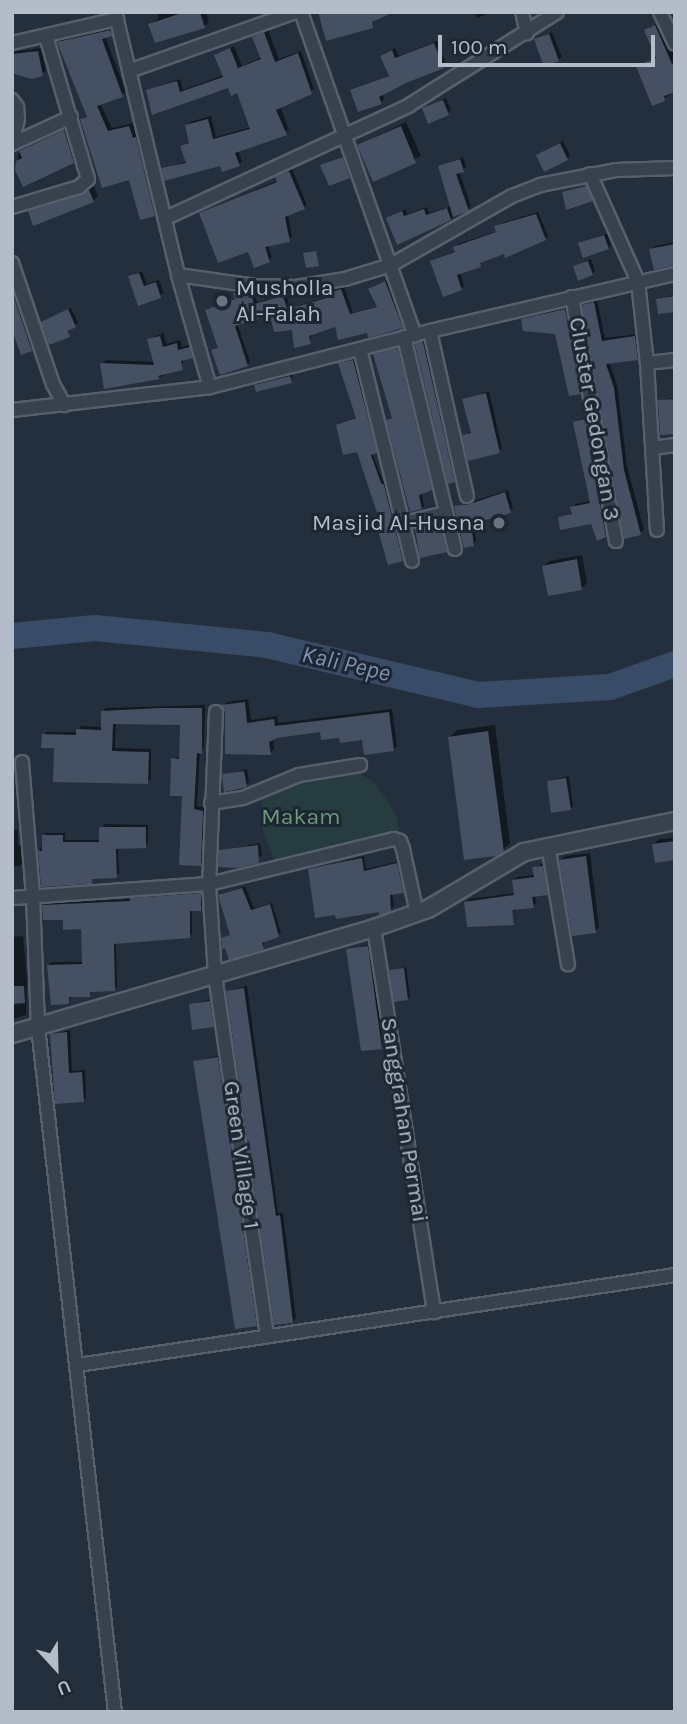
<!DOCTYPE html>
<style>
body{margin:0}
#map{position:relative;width:687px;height:1724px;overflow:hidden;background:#242f3e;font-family:Karla,sans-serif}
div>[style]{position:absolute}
.green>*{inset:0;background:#263c3f}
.shadow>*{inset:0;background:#0007}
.river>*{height:26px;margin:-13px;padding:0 13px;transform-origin:13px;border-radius:13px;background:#394c67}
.building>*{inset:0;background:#455162}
.roads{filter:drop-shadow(2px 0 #565f6c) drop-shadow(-2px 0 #565f6c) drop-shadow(0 2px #565f6c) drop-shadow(0 -2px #565f6c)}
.minor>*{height:12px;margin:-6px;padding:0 6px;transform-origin:6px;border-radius:6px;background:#38414e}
.tertiary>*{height:16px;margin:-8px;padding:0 8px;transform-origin:8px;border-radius:8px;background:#38414e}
.dots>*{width:19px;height:19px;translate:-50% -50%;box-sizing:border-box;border:4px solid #1d2633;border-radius:50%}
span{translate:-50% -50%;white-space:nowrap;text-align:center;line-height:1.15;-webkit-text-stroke:6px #1d2633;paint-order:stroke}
.poi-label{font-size:23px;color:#b4bcc9}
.left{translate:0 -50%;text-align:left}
.right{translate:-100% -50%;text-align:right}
.street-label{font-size:23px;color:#b4bcc9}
.park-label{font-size:23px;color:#6b9a76}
.water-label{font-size:24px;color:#7c92b1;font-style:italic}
.frame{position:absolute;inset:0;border:14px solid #b4bcc9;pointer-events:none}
.north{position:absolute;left:21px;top:1633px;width:70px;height:70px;-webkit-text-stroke:5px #1d2633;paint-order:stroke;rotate:158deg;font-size:19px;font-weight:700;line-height:28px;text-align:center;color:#b4bcc9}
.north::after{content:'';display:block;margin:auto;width:24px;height:32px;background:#b4bcc9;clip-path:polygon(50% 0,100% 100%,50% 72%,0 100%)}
.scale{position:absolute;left:438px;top:35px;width:217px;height:32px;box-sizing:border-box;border:4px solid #b4bcc9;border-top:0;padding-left:9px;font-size:21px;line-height:24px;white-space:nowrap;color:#b4bcc9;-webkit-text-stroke:5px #1d2633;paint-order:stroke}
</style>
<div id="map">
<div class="green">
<i style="clip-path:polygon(356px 771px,375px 783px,396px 814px,399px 831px,274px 861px,262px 828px,261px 796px,297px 780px)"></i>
</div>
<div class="shadow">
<i style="clip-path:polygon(157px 12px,206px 12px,209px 22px,204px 26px,150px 24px,159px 18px)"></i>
<i style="clip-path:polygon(474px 12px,492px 12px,477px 18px)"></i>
<i style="clip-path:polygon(661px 21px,675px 54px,675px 90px,664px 99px,638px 67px,657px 56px,646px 30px)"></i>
<i style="clip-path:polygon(114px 27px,115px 31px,105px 36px,126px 92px,100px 103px,112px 128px,133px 123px,137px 135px,139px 134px,158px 211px,154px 214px,130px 177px,82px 120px,88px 115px,59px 42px,62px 39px)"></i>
<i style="clip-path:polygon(268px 30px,279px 59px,301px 51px,314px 89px,280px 106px,289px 130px,238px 150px,242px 161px,239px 165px,163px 169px,187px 161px,182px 146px,191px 141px,187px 125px,190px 122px,211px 116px,216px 137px,251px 127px,238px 91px,229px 86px,154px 113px,148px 90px,180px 79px,183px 90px,224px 75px,216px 55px,234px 46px,242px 66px,262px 57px,255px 37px)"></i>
<i style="clip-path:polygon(552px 32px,562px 57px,558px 60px,536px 40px)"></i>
<i style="clip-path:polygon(437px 41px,446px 64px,443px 67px,382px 93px,384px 99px,381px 103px,352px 90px,390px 75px,382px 56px,385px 53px,395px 48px,399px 56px)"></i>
<i style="clip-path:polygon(41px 48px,46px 71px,42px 74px,12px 73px,12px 52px)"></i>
<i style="clip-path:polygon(446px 98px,451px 110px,448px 113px,424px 109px)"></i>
<i style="clip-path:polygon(406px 122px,421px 156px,374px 179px,359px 145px)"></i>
<i style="clip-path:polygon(68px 128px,76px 158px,73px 162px,16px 169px,19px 152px,22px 149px)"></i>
<i style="clip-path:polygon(563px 141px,570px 155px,567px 159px,538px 155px)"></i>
<i style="clip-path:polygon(346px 155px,353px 173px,349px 177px,322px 166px)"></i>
<i style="clip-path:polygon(463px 157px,466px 167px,459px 171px,471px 206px,468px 209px,450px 219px,388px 218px,406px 209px,407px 214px,427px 207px,429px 213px,452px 206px,440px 166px)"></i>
<i style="clip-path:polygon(292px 169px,307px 205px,288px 214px,292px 237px,268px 245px,272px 257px,269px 260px,201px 213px,279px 180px,280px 174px)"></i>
<i style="clip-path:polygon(94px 187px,98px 196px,93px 201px,30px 212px,35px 207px)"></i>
<i style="clip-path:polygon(538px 212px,548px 236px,545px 238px,482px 260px,480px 265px,460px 272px,464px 286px,461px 289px,432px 261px,456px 251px,458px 244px,498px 231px,499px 224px)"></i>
<i style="clip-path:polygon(607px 233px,611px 245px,608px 248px,580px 244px)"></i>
<i style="clip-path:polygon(675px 242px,675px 263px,651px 249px,655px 246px)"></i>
<i style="clip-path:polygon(591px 259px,595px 271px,592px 274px,575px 267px)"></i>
<i style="clip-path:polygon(142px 271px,147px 284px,159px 280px,164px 293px,139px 304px,130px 277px)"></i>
<i style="clip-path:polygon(12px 276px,35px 345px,22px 352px,12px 331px)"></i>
<i style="clip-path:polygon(388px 280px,405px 324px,402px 327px,368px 331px,337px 325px,312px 334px,310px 342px,271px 312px,237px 323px,250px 362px,247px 365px,213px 351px,219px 347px,207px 310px,237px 298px,238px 291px,253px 292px,257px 302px,286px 295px,294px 318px,297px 306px,328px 297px,330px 292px,344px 287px,353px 313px,379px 306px,373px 286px)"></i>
<i style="clip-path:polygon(675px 294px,675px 324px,673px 310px,658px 300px)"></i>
<i style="clip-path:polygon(597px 300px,605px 338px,638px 334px,640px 355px,637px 358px,609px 362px,617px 384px,627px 466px,644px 530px,626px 537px,584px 305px)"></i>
<i style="clip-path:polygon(568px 307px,583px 390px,580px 392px,557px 333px,523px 319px)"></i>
<i style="clip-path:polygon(71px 308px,78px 323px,70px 328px,69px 335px,50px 342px,46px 320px)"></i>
<i style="clip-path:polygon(164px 333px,166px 344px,180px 340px,182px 347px,193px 344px,196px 353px,184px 358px,182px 366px,159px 378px,102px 364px,106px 360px,155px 362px,149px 339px)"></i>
<i style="clip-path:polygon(425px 341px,456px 478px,454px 480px,417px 344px)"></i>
<i style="clip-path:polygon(400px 347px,433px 486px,421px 492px,424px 506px,422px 508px,388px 420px,393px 417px,375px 355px)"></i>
<i style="clip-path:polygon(354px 359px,378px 450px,372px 452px,383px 482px,386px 483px,404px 557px,402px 559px,376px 518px,378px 516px,358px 450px,340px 424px,357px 417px,340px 364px)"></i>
<i style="clip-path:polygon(293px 374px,291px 381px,256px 385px,259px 382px)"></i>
<i style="clip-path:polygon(489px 391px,502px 448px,499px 451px,464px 435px,472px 431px,464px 400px)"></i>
<i style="clip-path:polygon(675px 397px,675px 432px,660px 401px)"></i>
<i style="clip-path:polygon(587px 417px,608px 533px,606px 536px,592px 522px,560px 518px,573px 513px,575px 504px,591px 501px,575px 422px)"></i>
<i style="clip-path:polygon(508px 490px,513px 509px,474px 522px,476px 541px,473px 544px,456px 507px)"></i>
<i style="clip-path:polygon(442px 522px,448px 548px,446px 550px,417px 530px)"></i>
<i style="clip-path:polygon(582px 555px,587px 583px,581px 589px,544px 566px,550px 561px)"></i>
<i style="clip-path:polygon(248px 699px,251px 720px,277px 716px,278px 723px,392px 709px,397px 746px,393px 750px,364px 738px,322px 730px,273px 738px,274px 749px,270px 753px,224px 706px,227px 702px)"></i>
<i style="clip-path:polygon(205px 705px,204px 748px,200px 752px,197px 806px,206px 808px,204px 861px,200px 864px,173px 759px,181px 756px,181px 723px,116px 723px,115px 748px,151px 749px,151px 779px,147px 782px,56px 746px,43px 735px,47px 732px,78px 732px,81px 726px,103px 727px,103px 711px,106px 708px)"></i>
<i style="clip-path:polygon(495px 725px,510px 843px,503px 850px,450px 737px,457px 730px)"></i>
<i style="clip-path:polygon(247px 769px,249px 782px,246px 785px,224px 775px)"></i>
<i style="clip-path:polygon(569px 776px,573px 806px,570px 809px,549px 781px)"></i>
<i style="clip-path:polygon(12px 806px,13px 830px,18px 830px,18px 845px,23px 845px,25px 862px,21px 866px,12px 866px)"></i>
<i style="clip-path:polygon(104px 824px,148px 825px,148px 843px,145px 846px,118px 847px,119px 873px,116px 876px,94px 877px,91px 882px,40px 851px,46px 833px,65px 833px,65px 840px,101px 840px)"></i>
<i style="clip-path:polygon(675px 838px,675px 858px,654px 844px,659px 839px)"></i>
<i style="clip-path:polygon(260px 843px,262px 856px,238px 866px,221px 851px)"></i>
<i style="clip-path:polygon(590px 853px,599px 927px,595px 931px,561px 860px,565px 856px)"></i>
<i style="clip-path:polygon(364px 856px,366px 869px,400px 861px,406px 889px,392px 893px,394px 906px,391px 909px,310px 870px)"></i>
<i style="clip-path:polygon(545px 863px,550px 890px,535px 895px,536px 903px,533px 906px,515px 908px,516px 921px,513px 902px,510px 902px,514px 923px,469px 925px,466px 903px,469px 899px,516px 893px,514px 880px,517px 877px,535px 875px,534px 868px)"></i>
<i style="clip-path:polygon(245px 886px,254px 908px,272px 903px,281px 933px,264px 940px,263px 948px,223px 939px,231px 934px,220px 895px)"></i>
<i style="clip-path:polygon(203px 891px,203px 906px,192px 909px,192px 934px,189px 936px,116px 942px,117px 987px,92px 990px,90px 995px,71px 996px,68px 1003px,48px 965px,51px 962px,83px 962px,83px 927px,44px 905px,47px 903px,132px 899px)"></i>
<i style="clip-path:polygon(23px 936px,27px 982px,26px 1015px,12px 1019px,12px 937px)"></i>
<i style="clip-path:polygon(371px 944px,385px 1044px,382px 1047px,348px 950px)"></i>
<i style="clip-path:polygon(406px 967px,410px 996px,408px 999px,391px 971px)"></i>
<i style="clip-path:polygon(247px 986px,278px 1213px,283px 1213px,296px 1318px,293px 1321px,228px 991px)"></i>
<i style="clip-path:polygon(213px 999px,216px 1022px,213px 1025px,191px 1004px)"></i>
<i style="clip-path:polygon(70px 1030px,72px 1071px,85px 1070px,86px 1097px,83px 1101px,53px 1063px,54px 1034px)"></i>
<i style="clip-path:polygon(221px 1055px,259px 1321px,256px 1324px,195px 1061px)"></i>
</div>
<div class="river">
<i style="left:12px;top:636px;width:83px;rotate:-5.5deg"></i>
<i style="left:95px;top:628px;width:173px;rotate:5.6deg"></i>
<i style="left:267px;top:645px;width:217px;rotate:13.3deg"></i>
<i style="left:478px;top:695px;width:132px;rotate:-3.5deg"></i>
<i style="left:610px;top:687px;width:69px;rotate:-19.5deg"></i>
</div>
<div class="building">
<i style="clip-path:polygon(185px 12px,200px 12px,205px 28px,155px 43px,148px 24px)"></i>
<i style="clip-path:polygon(318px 12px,394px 12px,372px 22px,373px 28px,326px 41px)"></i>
<i style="clip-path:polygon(655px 25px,672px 64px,675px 63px,675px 92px,664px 96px,665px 101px,652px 106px,636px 66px,656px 58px,644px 30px)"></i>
<i style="clip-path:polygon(110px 30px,112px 36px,102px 39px,123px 97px,97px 106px,108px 131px,129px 126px,133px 138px,136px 137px,155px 216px,140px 220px,129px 180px,102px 188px,80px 119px,87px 117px,57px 42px)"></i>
<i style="clip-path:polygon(264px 32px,275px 62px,298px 53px,312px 94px,276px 110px,287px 135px,235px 153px,240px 166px,222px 172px,220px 166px,164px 181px,161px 168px,186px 163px,180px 146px,189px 143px,185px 125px,208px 119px,213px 139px,250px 129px,237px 93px,231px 96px,228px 88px,152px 115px,146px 90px,177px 81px,180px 92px,223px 77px,214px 55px,230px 48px,238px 68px,261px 59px,252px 37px)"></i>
<i style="clip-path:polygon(549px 34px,559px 61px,544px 67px,534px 39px)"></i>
<i style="clip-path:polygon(434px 43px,444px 68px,406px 83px,379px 97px,382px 104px,358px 112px,350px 90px,389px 76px,380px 56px,392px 50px,395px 58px)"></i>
<i style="clip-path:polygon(38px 51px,43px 76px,31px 79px,12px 73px,12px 54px)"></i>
<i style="clip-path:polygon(443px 100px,449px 115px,428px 124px,422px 108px)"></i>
<i style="clip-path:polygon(401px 126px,416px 163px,373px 182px,357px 145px)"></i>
<i style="clip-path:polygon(64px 130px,74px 163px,23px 187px,15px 170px,16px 161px,22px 158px,19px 151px)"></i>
<i style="clip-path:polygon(560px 143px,568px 160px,544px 172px,536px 155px)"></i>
<i style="clip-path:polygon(343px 157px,350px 178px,329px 186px,320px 165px)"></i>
<i style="clip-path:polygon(460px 159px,464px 172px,456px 174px,469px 211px,453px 217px,438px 166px)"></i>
<i style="clip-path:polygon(289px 171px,305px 209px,285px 217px,290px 242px,265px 247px,270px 262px,254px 268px,248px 252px,218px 263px,199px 213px,277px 182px,275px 177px)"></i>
<i style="clip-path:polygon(586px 186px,593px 201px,566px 210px,562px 192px)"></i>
<i style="clip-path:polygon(89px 190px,94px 202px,33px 226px,28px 211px,81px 195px)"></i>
<i style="clip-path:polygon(447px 208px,451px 220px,397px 245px,386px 218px,402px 211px,404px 216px,424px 209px,426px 215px)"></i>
<i style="clip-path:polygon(536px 214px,546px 240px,505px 258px,504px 254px,480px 263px,481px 267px,457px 275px,462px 290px,443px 297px,430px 261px,455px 252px,453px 247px,496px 232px,494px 226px)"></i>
<i style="clip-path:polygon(604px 235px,609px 249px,583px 258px,578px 243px)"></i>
<i style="clip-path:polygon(675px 244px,675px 265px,654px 270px,649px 249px)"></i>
<i style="clip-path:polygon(316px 251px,319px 266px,306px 268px,303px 253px)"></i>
<i style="clip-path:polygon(588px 261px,593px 275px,578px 281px,573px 266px)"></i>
<i style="clip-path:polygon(139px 273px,144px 286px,156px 282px,161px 298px,138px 306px,128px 276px)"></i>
<i style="clip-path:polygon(385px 281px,403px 328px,368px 338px,367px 333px,338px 340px,335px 327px,309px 336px,311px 344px,294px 348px,292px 330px,274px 332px,270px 315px,235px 326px,248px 366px,220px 375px,211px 350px,218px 348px,205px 310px,235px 299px,233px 293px,251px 294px,254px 304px,283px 296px,292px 324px,292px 308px,327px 298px,326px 294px,341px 289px,350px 314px,377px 307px,368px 289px)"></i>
<i style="clip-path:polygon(12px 291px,32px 351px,21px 355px,12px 330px)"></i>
<i style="clip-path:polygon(675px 296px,675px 312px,658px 314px,656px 299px)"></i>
<i style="clip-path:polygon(594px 302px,602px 341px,635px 336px,638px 360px,606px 364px,614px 388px,624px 470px,641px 535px,624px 539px,582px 305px)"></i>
<i style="clip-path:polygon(68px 309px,76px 327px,68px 331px,70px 337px,49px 345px,41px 322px)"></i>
<i style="clip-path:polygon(565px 309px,581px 394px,569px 396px,555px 334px,523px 331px,521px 319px)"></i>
<i style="clip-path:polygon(160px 336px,163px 347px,177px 343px,178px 350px,190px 347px,193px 358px,181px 361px,183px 370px,158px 376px,160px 379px,104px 389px,100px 363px,154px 365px,147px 339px)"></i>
<i style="clip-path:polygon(423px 342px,455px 482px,448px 484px,415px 344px)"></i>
<i style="clip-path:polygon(398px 348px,432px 490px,419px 495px,422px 509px,410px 512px,386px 420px,392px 418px,373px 354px)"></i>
<i style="clip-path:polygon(353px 360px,377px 453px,371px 455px,381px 483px,384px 485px,403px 561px,388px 565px,374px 517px,378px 516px,357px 452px,343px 455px,336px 425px,356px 418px,338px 363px)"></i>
<i style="clip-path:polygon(290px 376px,292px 383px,256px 392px,254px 385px)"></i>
<i style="clip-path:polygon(486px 393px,500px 453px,468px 461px,462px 435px,471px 433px,462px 399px)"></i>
<i style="clip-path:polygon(675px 399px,675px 434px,660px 435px,658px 400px)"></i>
<i style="clip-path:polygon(585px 419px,606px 537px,597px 541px,591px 524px,560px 530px,558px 517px,572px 514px,570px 507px,590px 503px,573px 422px)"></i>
<i style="clip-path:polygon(505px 492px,511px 513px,471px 524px,474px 546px,464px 548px,454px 506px,470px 504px)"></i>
<i style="clip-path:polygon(440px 523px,447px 552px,420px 558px,415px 529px)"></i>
<i style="clip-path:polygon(577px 559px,582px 590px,548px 596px,542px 566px)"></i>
<i style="clip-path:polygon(245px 702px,247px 723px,274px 719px,275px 726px,389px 712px,394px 751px,364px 755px,362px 740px,340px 743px,339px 738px,321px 740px,320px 732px,277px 738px,269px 742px,271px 755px,225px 754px,225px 712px,221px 705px)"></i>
<i style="clip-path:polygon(161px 708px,202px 708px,202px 754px,197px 753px,194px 809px,203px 811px,201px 866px,179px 865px,182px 796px,170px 796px,171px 758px,179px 759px,180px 725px,113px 724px,112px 751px,149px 752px,148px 784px,53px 782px,54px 748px,41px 748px,42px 734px,76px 735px,76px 729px,101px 730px,101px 711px)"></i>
<i style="clip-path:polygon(488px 731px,504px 852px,496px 856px,464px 860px,448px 737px)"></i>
<i style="clip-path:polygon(244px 771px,247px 787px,224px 792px,222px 774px)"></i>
<i style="clip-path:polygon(566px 778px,571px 810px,551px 813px,547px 781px)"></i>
<i style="clip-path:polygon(99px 827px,146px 827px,146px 848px,116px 849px,117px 878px,92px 879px,92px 884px,41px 887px,38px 851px,42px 851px,42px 835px,63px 835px,63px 842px,99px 842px)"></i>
<i style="clip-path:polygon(675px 841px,675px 860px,655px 863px,652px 844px)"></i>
<i style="clip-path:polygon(258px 845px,259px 863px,238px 868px,218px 867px,219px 850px)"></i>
<i style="clip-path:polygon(586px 856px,596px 933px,572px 936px,559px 860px)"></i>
<i style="clip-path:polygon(362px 858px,364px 871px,397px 863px,404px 893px,390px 895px,391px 911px,379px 915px,379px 912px,336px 919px,335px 915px,315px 918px,308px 869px)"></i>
<i style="clip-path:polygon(543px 866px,548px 895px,532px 897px,534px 908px,512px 910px,514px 925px,467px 927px,464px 902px,514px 895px,512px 880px,534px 877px,532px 867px)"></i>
<i style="clip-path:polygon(242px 888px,251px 910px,270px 904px,279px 937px,262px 943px,264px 949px,229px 960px,225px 948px,222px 949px,221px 938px,230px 935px,218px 895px)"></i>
<i style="clip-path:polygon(201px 893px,201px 911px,190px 911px,190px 938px,114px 944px,115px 991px,90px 992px,90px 997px,69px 997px,69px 1004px,51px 1005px,47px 965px,82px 964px,81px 929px,63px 930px,63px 920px,43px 920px,42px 905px,130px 901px,130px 898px)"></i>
<i style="clip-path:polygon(368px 946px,382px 1049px,361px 1051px,346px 949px)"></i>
<i style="clip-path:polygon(404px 968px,408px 1000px,394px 1002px,389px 970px)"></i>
<i style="clip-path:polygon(12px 986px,24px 986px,25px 1003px,12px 1004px)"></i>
<i style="clip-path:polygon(244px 988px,276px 1216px,280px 1215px,293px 1323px,274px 1325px,226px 991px)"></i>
<i style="clip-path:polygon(210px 1001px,214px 1027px,192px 1030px,189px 1004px)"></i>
<i style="clip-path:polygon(67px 1032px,69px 1073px,82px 1072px,84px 1102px,55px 1104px,50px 1034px)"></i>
<i style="clip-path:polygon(218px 1057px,257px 1326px,235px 1329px,193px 1061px)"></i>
</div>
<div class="roads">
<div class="minor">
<i style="left:115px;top:12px;width:270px;rotate:76.5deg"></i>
<i style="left:178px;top:275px;width:116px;rotate:74.1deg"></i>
<i style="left:301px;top:12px;width:343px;rotate:70.6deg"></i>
<i style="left:522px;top:12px;width:22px;rotate:77deg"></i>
<i style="left:660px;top:12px;width:35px;rotate:65deg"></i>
<i style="left:12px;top:43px;width:108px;rotate:-12.9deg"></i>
<i style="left:129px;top:71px;width:177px;rotate:-19.5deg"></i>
<i style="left:12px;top:100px;width:9px;rotate:54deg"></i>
<i style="left:17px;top:107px;width:12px;rotate:85deg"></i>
<i style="left:18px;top:119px;width:25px;rotate:104deg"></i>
<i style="left:12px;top:144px;width:65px;rotate:-24.6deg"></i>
<i style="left:590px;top:174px;width:118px;rotate:66deg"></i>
<i style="left:638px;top:282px;width:81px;rotate:83.7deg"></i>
<i style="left:647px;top:363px;width:167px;rotate:86.6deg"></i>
<i style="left:12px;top:207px;width:70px;rotate:-16.6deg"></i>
<i style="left:79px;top:187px;width:12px;rotate:-42deg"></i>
<i style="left:88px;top:179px;width:149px;rotate:-106.4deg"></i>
<i style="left:166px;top:218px;width:267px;rotate:-24.8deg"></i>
<i style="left:408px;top:106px;width:176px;rotate:-32.2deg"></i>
<i style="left:12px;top:263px;width:128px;rotate:71.3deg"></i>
<i style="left:53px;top:384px;width:24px;rotate:62deg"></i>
<i style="left:178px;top:275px;width:78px;rotate:8.1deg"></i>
<i style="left:255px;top:286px;width:41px;rotate:1.4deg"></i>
<i style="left:296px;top:287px;width:50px;rotate:-9.3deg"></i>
<i style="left:345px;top:279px;width:48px;rotate:-16.9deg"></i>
<i style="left:391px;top:265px;width:139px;rotate:-29.7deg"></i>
<i style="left:512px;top:196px;width:30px;rotate:-21deg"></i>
<i style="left:540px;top:185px;width:77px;rotate:-11.2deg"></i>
<i style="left:616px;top:170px;width:59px;rotate:-1.9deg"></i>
<i style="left:572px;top:297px;width:248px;rotate:79.8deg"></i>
<i style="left:430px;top:331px;width:169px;rotate:77.4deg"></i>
<i style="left:404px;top:337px;width:218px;rotate:76.5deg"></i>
<i style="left:360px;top:349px;width:218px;rotate:76.2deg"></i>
<i style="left:647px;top:363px;width:28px;rotate:-6deg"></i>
<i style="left:12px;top:410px;width:199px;rotate:-6.6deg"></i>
<i style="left:210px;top:387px;width:227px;rotate:-14.3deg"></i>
<i style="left:430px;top:331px;width:252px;rotate:-13.1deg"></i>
<i style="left:653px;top:448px;width:22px;rotate:-8deg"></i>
<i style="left:403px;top:523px;width:44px;rotate:-13.1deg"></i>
<i style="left:216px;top:712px;width:172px;rotate:92.3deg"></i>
<i style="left:209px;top:884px;width:91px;rotate:86.2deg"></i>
<i style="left:215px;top:975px;width:365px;rotate:81.8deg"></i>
<i style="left:22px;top:762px;width:134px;rotate:85.3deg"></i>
<i style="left:33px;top:896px;width:131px;rotate:87.8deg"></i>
<i style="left:38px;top:1027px;width:689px;rotate:83.59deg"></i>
<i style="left:211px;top:803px;width:32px;rotate:-9deg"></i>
<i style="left:243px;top:798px;width:61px;rotate:-22.3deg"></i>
<i style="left:299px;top:775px;width:62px;rotate:-9.3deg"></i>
<i style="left:548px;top:845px;width:121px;rotate:80.5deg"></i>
<i style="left:12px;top:898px;width:197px;rotate:-4.1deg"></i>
<i style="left:209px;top:884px;width:190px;rotate:-13.7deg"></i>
<i style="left:394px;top:839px;width:6px;rotate:18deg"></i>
<i style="left:400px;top:841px;width:9px;rotate:69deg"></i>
<i style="left:403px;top:849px;width:66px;rotate:77.7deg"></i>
<i style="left:374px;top:928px;width:389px;rotate:81.1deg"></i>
<i style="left:78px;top:1365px;width:604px;rotate:-8.57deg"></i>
</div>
<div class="tertiary">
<i style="left:12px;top:1034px;width:377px;rotate:-16.3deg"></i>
<i style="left:374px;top:928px;width:57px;rotate:-19.4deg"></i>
<i style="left:428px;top:909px;width:112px;rotate:-30.7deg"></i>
<i style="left:524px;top:852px;width:154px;rotate:-11.6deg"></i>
</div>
</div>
<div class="dots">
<i style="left:222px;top:301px;background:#6b7280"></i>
<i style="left:499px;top:523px;background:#6b7280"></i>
</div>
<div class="poi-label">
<span class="left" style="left:236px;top:301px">Musholla<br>Al-Falah</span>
<span class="right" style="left:485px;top:523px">Masjid Al-Husna</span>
</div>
<div class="street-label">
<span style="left:594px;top:419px;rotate:80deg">Cluster Gedongan 3</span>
<span style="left:404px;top:1120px;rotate:81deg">Sanggrahan Permai</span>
<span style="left:241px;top:1155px;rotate:82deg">Green Village 1</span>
</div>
<div class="park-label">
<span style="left:301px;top:817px">Makam</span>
</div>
<div class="water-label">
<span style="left:346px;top:664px;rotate:13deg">Kali Pepe</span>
</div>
<div class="frame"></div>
<div class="north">U</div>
<div class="scale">100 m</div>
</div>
